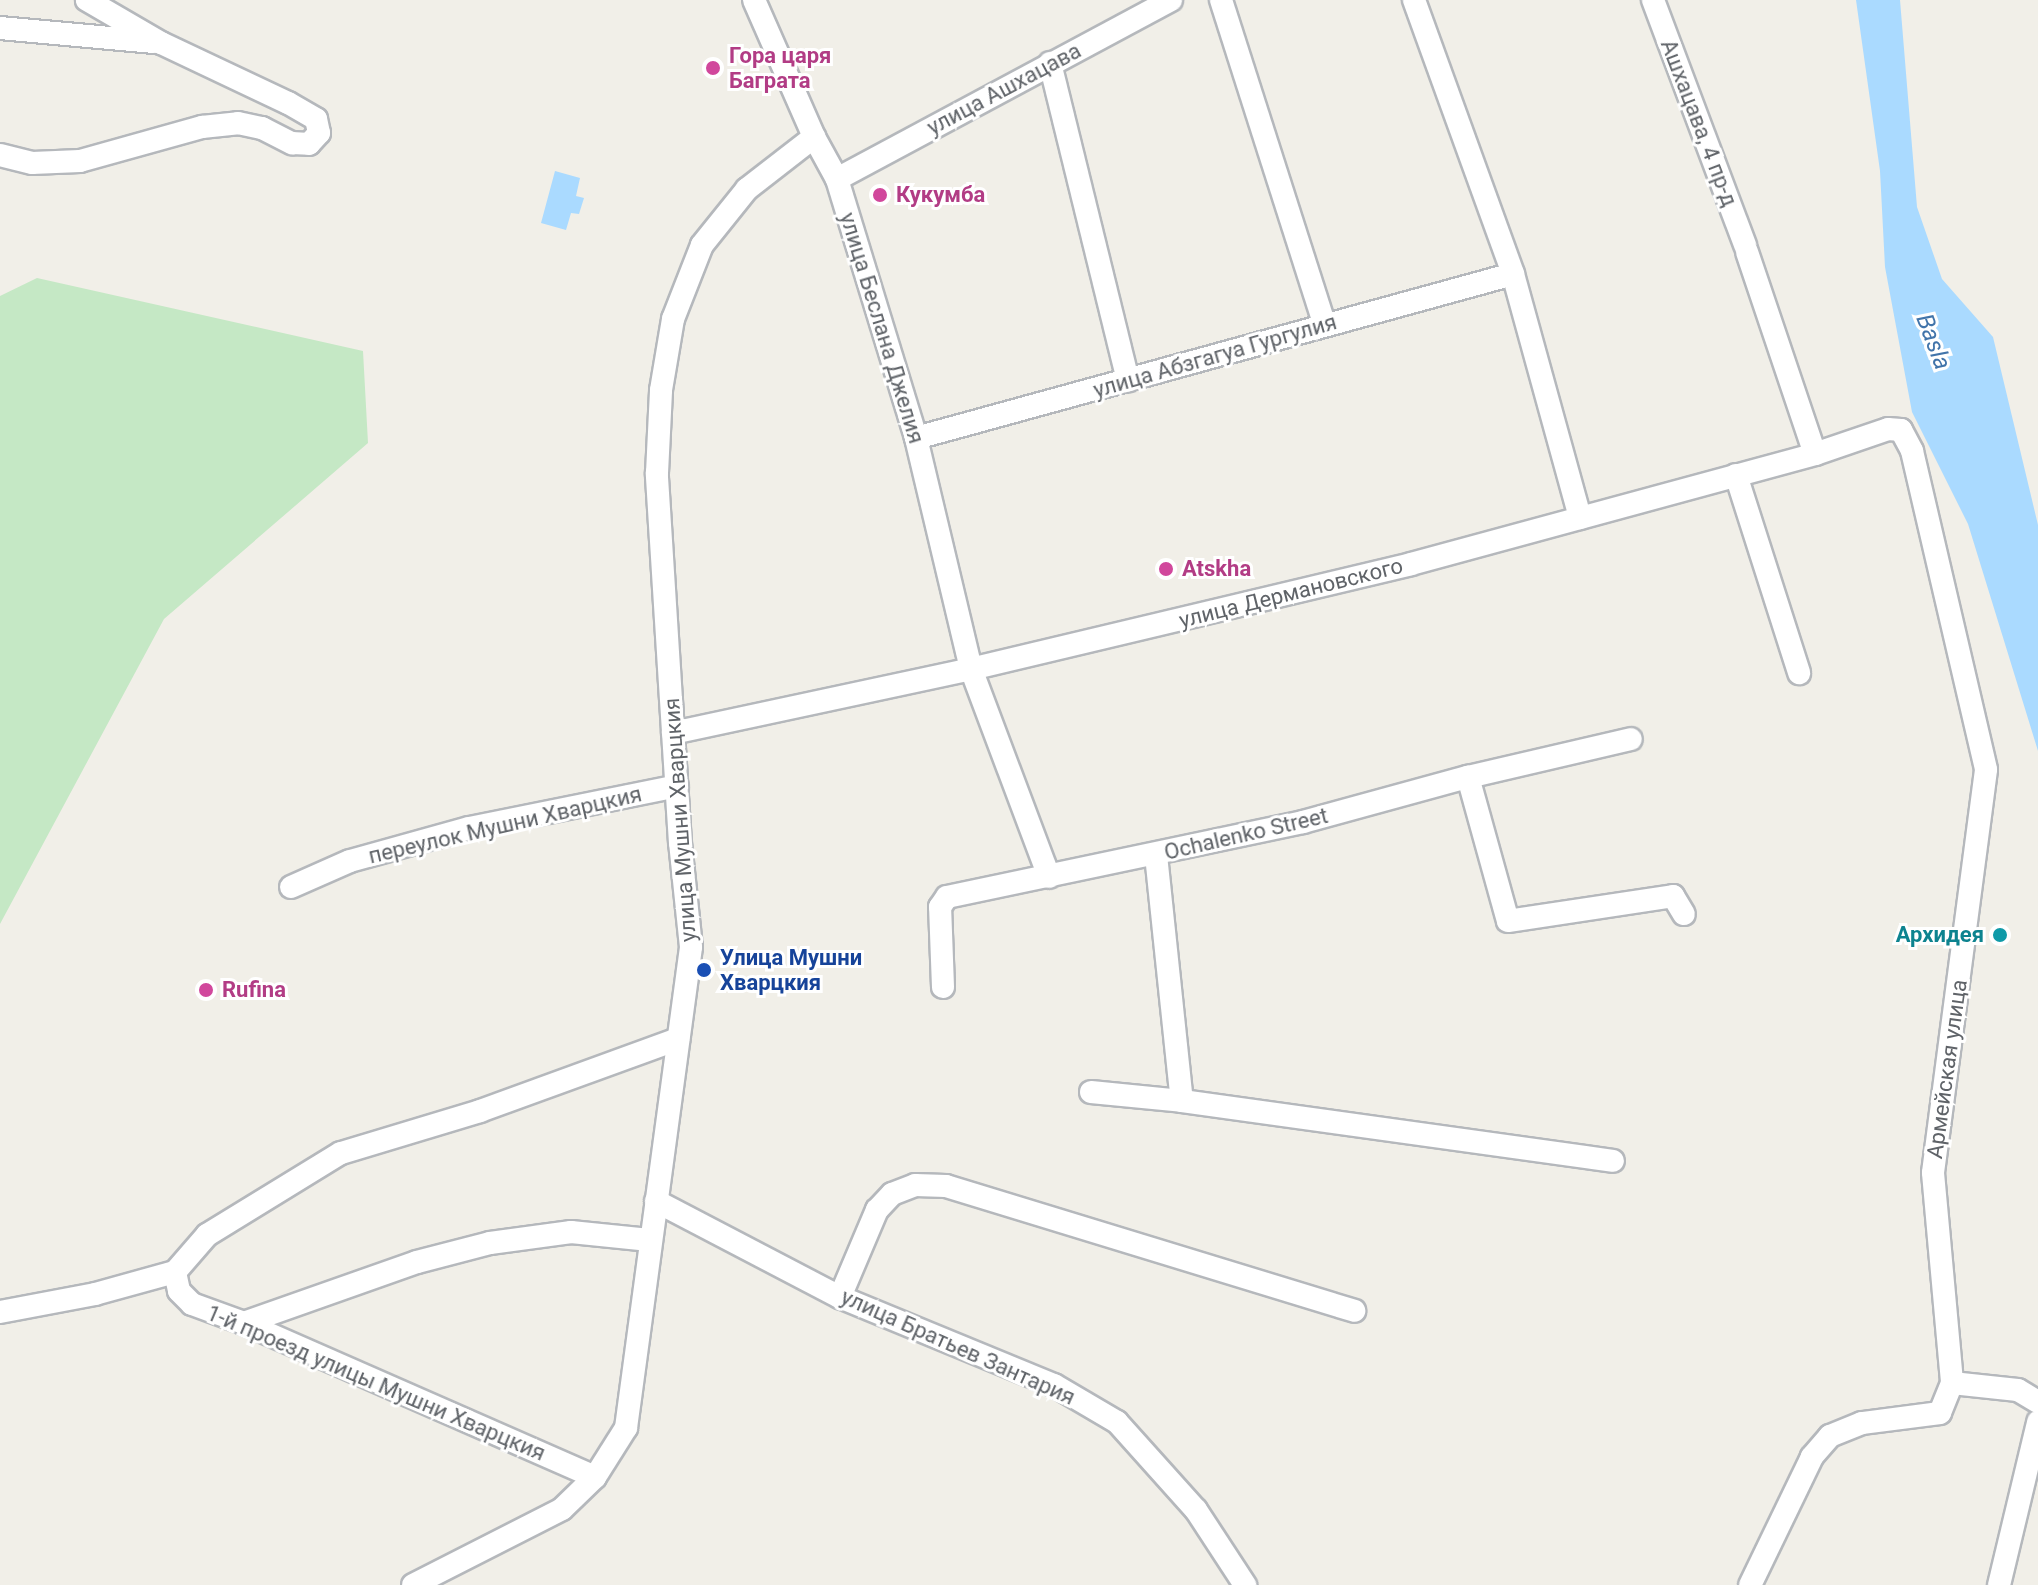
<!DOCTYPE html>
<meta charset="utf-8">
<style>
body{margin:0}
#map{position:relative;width:2038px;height:1585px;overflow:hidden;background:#f1efe8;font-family:Roboto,sans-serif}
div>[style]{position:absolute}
.green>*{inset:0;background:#c5e8c5}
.water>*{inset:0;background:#aadaff}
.roads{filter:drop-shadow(2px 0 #b5b8bc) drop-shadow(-2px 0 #b5b8bc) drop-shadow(0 2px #b5b8bc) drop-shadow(0 -2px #b5b8bc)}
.minor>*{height:22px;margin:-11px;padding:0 11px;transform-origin:11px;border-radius:11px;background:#fff}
.dots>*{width:22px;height:22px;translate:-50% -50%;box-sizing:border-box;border:4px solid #fff;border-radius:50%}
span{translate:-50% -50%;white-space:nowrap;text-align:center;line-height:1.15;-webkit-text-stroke:6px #fff;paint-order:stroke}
.hotel-label{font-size:22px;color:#b23c85;font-weight:700}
.left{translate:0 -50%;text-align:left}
.street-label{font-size:22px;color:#5f6368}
.culture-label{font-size:22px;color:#0d838f;font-weight:700}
.right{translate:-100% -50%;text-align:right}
.transit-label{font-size:22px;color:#164399;font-weight:700}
.water-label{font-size:24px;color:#4174aa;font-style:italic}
</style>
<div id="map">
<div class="green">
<i style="clip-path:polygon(37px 278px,363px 351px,368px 443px,164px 619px,0 924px,0 296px)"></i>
</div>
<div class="water">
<i style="clip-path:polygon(1856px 0,1900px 0,1917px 207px,1942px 279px,1993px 337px,2038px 525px,2038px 751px,1968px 524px,1912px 412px,1885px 267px,1880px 171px)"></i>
<i style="clip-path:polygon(555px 171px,580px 178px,576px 196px,584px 198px,579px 214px,571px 213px,566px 230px,541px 223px)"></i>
</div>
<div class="roads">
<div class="minor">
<i style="left:754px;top:0;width:150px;rotate:66.3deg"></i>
<i style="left:814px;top:137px;width:48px;rotate:61.3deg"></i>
<i style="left:837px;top:179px;width:271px;rotate:73deg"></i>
<i style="left:916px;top:438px;width:237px;rotate:76.6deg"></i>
<i style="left:971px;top:669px;width:222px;rotate:69.4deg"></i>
<i style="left:1221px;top:0;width:341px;rotate:72.3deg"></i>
<i style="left:1414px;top:0;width:291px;rotate:70.1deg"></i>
<i style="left:1513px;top:274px;width:253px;rotate:74.6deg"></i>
<i style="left:1653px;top:0;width:262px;rotate:69.4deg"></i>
<i style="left:0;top:28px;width:155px;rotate:5.2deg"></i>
<i style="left:1050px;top:63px;width:327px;rotate:76.2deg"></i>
<i style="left:0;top:155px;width:33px;rotate:14deg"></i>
<i style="left:32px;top:163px;width:48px;rotate:-2.4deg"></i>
<i style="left:80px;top:161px;width:127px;rotate:-15.6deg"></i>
<i style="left:202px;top:127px;width:36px;rotate:-6deg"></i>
<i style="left:238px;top:123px;width:25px;rotate:12deg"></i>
<i style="left:262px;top:128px;width:34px;rotate:27deg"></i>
<i style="left:292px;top:143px;width:17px;rotate:3deg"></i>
<i style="left:309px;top:144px;width:15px;rotate:-48deg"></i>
<i style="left:319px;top:133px;width:14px;rotate:-102deg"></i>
<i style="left:316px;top:119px;width:32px;rotate:-150deg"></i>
<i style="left:288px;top:103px;width:140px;rotate:-154.7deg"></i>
<i style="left:161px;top:43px;width:86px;rotate:-149.8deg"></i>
<i style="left:837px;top:179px;width:379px;rotate:-28.2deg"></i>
<i style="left:1747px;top:252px;width:213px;rotate:71.4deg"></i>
<i style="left:916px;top:438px;width:619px;rotate:-15.36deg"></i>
<i style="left:1736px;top:475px;width:208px;rotate:72.3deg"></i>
<i style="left:673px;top:733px;width:305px;rotate:-12.1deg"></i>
<i style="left:971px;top:669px;width:452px;rotate:-13.4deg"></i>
<i style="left:1411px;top:564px;width:419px;rotate:-15.2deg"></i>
<i style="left:1815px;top:454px;width:77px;rotate:-18.9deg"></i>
<i style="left:1888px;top:429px;width:13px;rotate:4deg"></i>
<i style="left:1901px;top:430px;width:24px;rotate:62deg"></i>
<i style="left:1912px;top:451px;width:327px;rotate:76.9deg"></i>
<i style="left:1986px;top:770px;width:406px;rotate:97.5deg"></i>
<i style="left:1933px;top:1173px;width:211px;rotate:84.8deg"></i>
<i style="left:1952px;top:1383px;width:32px;rotate:112deg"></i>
<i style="left:1940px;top:1413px;width:79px;rotate:172.7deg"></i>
<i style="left:1862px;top:1423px;width:35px;rotate:158deg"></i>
<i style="left:1830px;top:1436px;width:28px;rotate:131deg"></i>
<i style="left:1812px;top:1457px;width:142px;rotate:115.8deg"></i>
<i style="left:1468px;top:777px;width:149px;rotate:74.5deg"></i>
<i style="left:1508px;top:921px;width:167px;rotate:-8.6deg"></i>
<i style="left:1673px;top:896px;width:21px;rotate:59deg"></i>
<i style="left:1156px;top:855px;width:247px;rotate:84deg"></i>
<i style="left:291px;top:887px;width:64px;rotate:-23.8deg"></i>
<i style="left:350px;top:861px;width:123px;rotate:-15.5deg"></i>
<i style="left:469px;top:828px;width:212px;rotate:-11.4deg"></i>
<i style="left:943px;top:987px;width:80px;rotate:-92.1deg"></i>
<i style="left:940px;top:907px;width:12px;rotate:-55deg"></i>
<i style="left:947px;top:897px;width:364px;rotate:-11.9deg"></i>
<i style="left:1303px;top:822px;width:171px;rotate:-15.3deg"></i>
<i style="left:1468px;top:777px;width:167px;rotate:-13.1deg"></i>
<i style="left:1091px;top:1092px;width:91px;rotate:5.6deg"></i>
<i style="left:1182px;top:1101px;width:435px;rotate:7.9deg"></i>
<i style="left:656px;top:1201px;width:208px;rotate:27.6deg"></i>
<i style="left:840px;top:1297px;width:231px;rotate:22.4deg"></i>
<i style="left:1054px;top:1385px;width:73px;rotate:30.4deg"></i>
<i style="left:1117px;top:1422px;width:118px;rotate:48.1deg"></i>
<i style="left:1196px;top:1510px;width:90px;rotate:56.8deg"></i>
<i style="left:175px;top:1272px;width:49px;rotate:-49.1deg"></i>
<i style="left:207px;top:1235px;width:157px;rotate:-31.5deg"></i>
<i style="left:341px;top:1153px;width:145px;rotate:-16.8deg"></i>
<i style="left:480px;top:1111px;width:211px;rotate:-20deg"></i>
<i style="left:175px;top:1272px;width:19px;rotate:78deg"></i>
<i style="left:179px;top:1291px;width:18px;rotate:45deg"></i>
<i style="left:192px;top:1304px;width:55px;rotate:20.1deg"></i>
<i style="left:244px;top:1323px;width:383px;rotate:23.7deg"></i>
<i style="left:840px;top:1297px;width:95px;rotate:-67deg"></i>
<i style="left:877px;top:1210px;width:22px;rotate:-47deg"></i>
<i style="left:892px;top:1194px;width:25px;rotate:-21deg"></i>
<i style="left:915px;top:1185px;width:31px;rotate:2deg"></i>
<i style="left:946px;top:1186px;width:427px;rotate:17deg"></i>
<i style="left:0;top:1312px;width:97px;rotate:-10.7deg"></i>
<i style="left:95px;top:1294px;width:83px;rotate:-15.4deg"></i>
<i style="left:244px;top:1323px;width:183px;rotate:-19.4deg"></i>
<i style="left:417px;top:1262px;width:75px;rotate:-14.6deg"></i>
<i style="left:490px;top:1243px;width:82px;rotate:-7.7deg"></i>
<i style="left:571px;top:1232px;width:79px;rotate:5.8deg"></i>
<i style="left:1952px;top:1383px;width:66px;rotate:6.1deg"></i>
<i style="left:2018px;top:1390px;width:23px;rotate:31deg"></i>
<i style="left:413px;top:1585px;width:167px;rotate:-27deg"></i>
<i style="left:562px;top:1509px;width:46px;rotate:-44.1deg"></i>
<i style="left:595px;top:1477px;width:58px;rotate:-57.7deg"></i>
<i style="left:626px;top:1428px;width:485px;rotate:-82.3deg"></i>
<i style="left:691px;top:947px;width:105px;rotate:-96deg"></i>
<i style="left:680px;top:843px;width:371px;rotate:-93.6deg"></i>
<i style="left:657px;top:473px;width:83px;rotate:-87.2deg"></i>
<i style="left:661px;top:390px;width:72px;rotate:-80.4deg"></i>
<i style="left:673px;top:319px;width:79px;rotate:-68.6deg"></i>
<i style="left:702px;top:245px;width:72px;rotate:-51.2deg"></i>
<i style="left:747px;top:189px;width:85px;rotate:-37.8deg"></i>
<i style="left:1999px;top:1585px;width:168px;rotate:-76.5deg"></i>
</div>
</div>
<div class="dots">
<i style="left:713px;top:68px;background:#d1479c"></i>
<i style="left:880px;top:195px;background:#d1479c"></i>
<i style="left:1166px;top:569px;background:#d1479c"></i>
<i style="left:2000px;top:935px;background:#0f9aa8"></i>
<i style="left:704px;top:970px;background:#1a4fb4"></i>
<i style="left:206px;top:990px;background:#d1479c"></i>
</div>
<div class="hotel-label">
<span class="left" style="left:729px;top:68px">Гора царя<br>Баграта</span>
<span class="left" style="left:896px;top:195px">Кукумба</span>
<span class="left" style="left:1182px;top:569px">Atskha</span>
<span class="left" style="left:222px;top:990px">Rufina</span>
</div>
<div class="street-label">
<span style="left:1004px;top:89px;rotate:-28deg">улица Ашхацава</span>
<span style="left:1699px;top:123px;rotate:69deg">Ашхацава, 4 пр-д</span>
<span style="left:882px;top:328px;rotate:73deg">улица Беслана Джелия</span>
<span style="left:1215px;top:356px;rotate:-16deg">улица Абзгагуа Гургулия</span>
<span style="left:1291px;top:593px;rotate:-14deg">улица Дермановского</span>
<span style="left:680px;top:820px;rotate:-94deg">улица Мушни Хварцкия</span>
<span style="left:505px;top:825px;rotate:-13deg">переулок Мушни Хварцкия</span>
<span style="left:1246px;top:834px;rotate:-13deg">Ochalenko Street</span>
<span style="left:1947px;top:1069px;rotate:-82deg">Армейская улица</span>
<span style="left:958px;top:1347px;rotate:24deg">улица Братьев Зантария</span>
<span style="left:376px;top:1383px;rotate:23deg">1-й проезд улицы Мушни Хварцкия</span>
</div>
<div class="culture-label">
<span class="right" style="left:1984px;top:935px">Архидея</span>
</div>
<div class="transit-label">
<span class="left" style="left:720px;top:970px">Улица Мушни<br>Хварцкия</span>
</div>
<div class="water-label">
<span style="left:1933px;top:342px;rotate:69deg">Basla</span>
</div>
</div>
